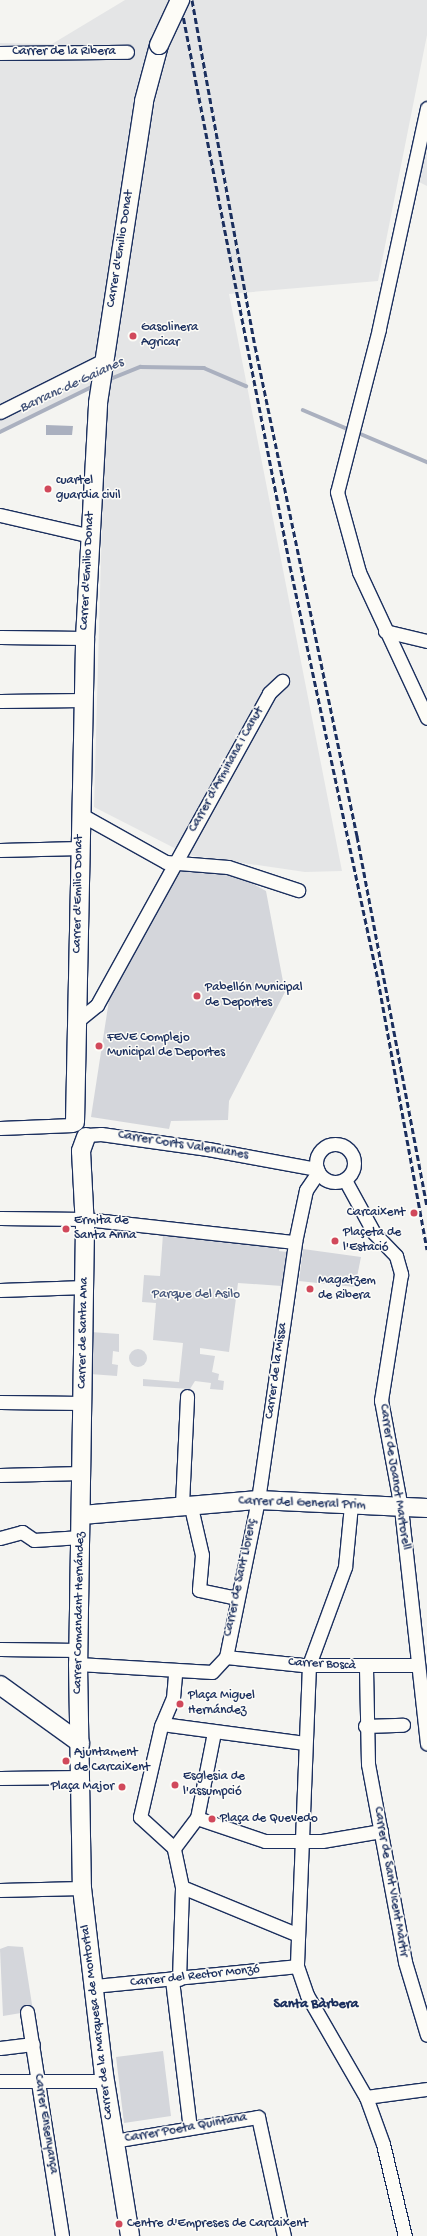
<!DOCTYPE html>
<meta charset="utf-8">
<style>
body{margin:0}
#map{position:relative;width:427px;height:2236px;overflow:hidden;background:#f4f4f1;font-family:"Gochi Hand",sans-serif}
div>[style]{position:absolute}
.built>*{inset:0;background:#e4e5e6}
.green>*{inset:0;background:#d4d6db}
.round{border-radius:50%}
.water>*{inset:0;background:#aab0bf}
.stream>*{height:3.5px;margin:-1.75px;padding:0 1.75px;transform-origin:1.75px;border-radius:1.75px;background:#aab0bf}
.roads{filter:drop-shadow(1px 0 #1b2f5e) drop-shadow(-1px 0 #1b2f5e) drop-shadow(0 1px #1b2f5e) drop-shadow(0 -1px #1b2f5e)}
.street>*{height:13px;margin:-6.5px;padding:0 6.5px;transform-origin:6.5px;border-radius:6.5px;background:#fdfcf7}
.street>.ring{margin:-6.5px;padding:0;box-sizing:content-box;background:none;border:13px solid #fdfcf7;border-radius:50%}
.secondary>*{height:18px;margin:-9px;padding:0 9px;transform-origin:9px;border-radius:9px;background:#fdfcf7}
.rail>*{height:3px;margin-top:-1.5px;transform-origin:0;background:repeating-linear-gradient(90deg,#1b2f5e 0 6px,transparent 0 9px)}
.bridges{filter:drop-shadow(1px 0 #1b2f5e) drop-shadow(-1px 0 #1b2f5e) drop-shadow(0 1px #1b2f5e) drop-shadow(0 -1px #1b2f5e)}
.secondary-bridge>*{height:18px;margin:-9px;padding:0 9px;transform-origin:9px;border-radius:9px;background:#fdfcf7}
.dots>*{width:11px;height:11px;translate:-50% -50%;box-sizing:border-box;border:2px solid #fdfcf7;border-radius:50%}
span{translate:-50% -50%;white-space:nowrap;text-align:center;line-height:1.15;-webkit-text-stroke:3px #fdfcf7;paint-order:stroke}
.street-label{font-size:13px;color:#1b2f5e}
.poi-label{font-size:13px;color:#1b2f5e}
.left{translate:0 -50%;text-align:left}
.right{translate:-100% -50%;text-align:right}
.park-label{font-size:13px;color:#49597d}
.water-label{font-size:14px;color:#46567b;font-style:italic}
.neighbourhood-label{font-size:14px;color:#1b2f5e;font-weight:700}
</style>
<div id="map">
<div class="built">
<i style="clip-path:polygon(125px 0,427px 0,427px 35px,378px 281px,229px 294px,342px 871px,305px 872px,188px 855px,94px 807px,106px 379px,0 430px,0 43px,52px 44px)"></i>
<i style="clip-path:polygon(427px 142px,427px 186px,417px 181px)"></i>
</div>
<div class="green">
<i style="clip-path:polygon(182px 866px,227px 870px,266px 891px,285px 992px,229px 1101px,228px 1120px,171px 1121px,169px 1129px,91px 1117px,109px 1000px)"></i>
<i style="clip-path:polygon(163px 1234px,280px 1244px,279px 1251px,287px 1252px,282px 1286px,238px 1283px,229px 1352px,200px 1348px,200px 1354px,215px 1356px,212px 1372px,219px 1374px,218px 1380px,224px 1381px,223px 1390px,210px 1389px,211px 1383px,195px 1381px,190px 1389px,143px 1386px,143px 1379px,179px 1382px,183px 1343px,153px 1340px,156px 1303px,142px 1302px,144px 1275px,160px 1276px)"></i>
<i style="clip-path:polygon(303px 1249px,361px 1257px,355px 1287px,299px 1281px)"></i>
<i style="clip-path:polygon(91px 1332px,119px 1334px,119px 1352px,113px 1351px,112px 1364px,118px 1365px,117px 1376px,90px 1374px)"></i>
<i class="round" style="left:129px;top:1349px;width:18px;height:18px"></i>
<i style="clip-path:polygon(8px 1946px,23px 1947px,33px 2011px,3px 2016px,0 1949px)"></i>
<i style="clip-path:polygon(163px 2051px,171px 2116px,124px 2123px,116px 2057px)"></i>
</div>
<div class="water">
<i style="clip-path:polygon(46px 425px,73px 426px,72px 435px,46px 435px)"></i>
</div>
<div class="stream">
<i style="left:108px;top:380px;width:35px;rotate:-22deg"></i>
<i style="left:141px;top:367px;width:63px;rotate:0.9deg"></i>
<i style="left:204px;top:368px;width:46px;rotate:23.2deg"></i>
<i style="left:303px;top:410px;width:51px;rotate:23.1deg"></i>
<i style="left:0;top:432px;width:105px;rotate:-26.1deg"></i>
<i style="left:356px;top:432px;width:77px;rotate:22.9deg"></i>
</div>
<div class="roads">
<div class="street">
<i style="left:0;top:53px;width:127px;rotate:-0.5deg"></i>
<i style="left:427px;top:108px;width:226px;rotate:102.3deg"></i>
<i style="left:379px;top:329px;width:168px;rotate:104.4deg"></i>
<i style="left:337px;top:492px;width:83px;rotate:74.6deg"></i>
<i style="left:359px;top:572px;width:161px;rotate:65deg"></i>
<i style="left:0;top:412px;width:114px;rotate:-26.6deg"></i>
<i style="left:0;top:515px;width:93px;rotate:13deg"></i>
<i style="left:385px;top:631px;width:43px;rotate:13.4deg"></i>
<i style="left:0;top:637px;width:85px;rotate:0.7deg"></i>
<i style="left:0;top:701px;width:84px;rotate:-0.7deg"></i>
<i style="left:80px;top:814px;width:98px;rotate:29.2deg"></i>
<i style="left:166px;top:862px;width:62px;rotate:4.6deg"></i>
<i style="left:228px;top:867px;width:74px;rotate:18.2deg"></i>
<i style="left:0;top:850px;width:80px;rotate:-1.4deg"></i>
<i style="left:76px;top:1022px;width:27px;rotate:-39deg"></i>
<i style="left:97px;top:1005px;width:356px;rotate:-61.1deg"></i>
<i style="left:269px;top:693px;width:18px;rotate:-43deg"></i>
<i style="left:0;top:1128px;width:73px;rotate:-2.4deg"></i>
<i style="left:87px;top:1135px;width:14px;rotate:-4deg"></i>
<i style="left:101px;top:1134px;width:108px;rotate:8deg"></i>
<i style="left:208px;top:1149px;width:111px;rotate:10.4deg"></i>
<i class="ring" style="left:316px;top:1144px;width:25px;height:25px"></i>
<i style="left:345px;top:1180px;width:60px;rotate:61.3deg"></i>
<i style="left:374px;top:1233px;width:32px;rotate:46deg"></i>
<i style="left:396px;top:1256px;width:19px;rotate:74deg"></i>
<i style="left:401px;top:1274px;width:128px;rotate:99deg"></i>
<i style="left:381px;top:1400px;width:110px;rotate:79.5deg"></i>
<i style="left:401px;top:1508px;width:237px;rotate:83.7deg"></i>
<i style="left:0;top:1218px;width:85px;rotate:0.7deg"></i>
<i style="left:85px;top:1219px;width:211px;rotate:6.3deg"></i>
<i style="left:0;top:1290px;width:85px;rotate:-2deg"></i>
<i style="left:0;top:1402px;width:83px;rotate:0.7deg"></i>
<i style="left:0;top:1475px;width:82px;rotate:-1.4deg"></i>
<i style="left:190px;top:1503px;width:53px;rotate:77deg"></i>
<i style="left:202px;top:1555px;width:35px;rotate:95deg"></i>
<i style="left:199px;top:1590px;width:38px;rotate:12deg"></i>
<i style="left:182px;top:1504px;width:108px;rotate:-87.3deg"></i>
<i style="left:351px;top:1505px;width:62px;rotate:95.5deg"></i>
<i style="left:345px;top:1567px;width:104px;rotate:110.2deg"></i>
<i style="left:309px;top:1665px;width:301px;rotate:92.3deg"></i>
<i style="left:297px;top:1966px;width:31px;rotate:71deg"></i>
<i style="left:307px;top:1995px;width:118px;rotate:60deg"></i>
<i style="left:366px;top:2097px;width:50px;rotate:70.1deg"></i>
<i style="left:383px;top:2144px;width:95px;rotate:76.6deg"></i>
<i style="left:0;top:1538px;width:23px;rotate:-15deg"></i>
<i style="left:22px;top:1532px;width:14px;rotate:34deg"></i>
<i style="left:34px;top:1540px;width:47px;rotate:-3.7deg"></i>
<i style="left:0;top:1649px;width:79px;rotate:0.7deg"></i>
<i style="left:226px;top:1657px;width:160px;rotate:-78.5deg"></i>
<i style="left:258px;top:1500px;width:261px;rotate:-81.8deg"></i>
<i style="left:295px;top:1242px;width:53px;rotate:-78.1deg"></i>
<i style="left:306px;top:1190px;width:22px;rotate:-56deg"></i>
<i style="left:226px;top:1657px;width:77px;rotate:5.9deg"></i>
<i style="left:303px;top:1665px;width:115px"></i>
<i style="left:78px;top:1664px;width:134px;rotate:3.4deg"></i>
<i style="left:212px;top:1672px;width:21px;rotate:-47deg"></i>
<i style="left:366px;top:1668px;width:96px;rotate:88.8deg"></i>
<i style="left:368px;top:1764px;width:201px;rotate:79.4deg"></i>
<i style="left:405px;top:1962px;width:76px;rotate:73.2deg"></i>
<i style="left:162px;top:1724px;width:144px;rotate:7.6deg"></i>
<i style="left:365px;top:1726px;width:38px;rotate:-2deg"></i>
<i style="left:0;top:1778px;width:81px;rotate:-0.7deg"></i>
<i style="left:197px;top:1818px;width:72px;rotate:18.7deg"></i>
<i style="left:265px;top:1841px;width:57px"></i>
<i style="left:322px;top:1841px;width:60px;rotate:-9.6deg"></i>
<i style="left:174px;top:1848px;width:46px;rotate:-137.6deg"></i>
<i style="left:140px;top:1817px;width:93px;rotate:-77deg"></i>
<i style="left:161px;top:1726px;width:30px;rotate:-67deg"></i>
<i style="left:173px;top:1698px;width:25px;rotate:-85deg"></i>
<i style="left:182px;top:1887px;width:123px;rotate:22.4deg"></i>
<i style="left:0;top:1890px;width:82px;rotate:-1.4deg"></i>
<i style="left:179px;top:1979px;width:92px;rotate:-88.1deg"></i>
<i style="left:182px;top:1887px;width:40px;rotate:-102deg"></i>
<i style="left:174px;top:1848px;width:38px;rotate:-53deg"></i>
<i style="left:197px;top:1818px;width:88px;rotate:-78.8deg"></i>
<i style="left:172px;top:1980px;width:149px;rotate:83.1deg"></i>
<i style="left:94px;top:1986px;width:204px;rotate:-5.6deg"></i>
<i style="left:27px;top:2012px;width:227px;rotate:81.1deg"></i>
<i style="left:0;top:2048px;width:33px;rotate:-7deg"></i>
<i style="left:0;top:2081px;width:105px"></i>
<i style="left:366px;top:2097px;width:62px;rotate:-7.5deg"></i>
<i style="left:113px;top:2141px;width:147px;rotate:-9.4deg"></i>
<i style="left:258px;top:2117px;width:122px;rotate:77.7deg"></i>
</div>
<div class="secondary">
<i style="left:75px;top:1122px;width:484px;rotate:-88.8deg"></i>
<i style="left:85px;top:638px;width:235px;rotate:-86.8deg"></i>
<i style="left:98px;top:403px;width:305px;rotate:-81.3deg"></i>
<i style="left:144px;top:101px;width:58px;rotate:-75deg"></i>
<i style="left:86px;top:1137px;width:15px;rotate:110deg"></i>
<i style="left:81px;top:1151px;width:76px;rotate:87deg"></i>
<i style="left:85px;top:1227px;width:437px;rotate:90.9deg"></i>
<i style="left:78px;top:1664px;width:224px;rotate:89deg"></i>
<i style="left:82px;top:1888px;width:188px;rotate:83.3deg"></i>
<i style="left:104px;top:2075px;width:163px;rotate:80.8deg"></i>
<i style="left:82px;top:1515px;width:177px;rotate:-4.9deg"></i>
<i style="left:258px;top:1500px;width:169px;rotate:2.7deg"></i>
<i style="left:0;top:1685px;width:99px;rotate:35.9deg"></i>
</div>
</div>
<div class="rail">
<i style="left:180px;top:0;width:577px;rotate:79deg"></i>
<i style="left:290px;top:566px;width:423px;rotate:78deg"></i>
<i style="left:378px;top:980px;width:274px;rotate:79.7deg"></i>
<i style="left:192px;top:0;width:352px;rotate:79.7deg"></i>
<i style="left:255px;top:346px;width:501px;rotate:78.24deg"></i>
<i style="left:357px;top:836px;width:377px;rotate:79.3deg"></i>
</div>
<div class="bridges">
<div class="secondary-bridge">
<i style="left:159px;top:45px;width:50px;rotate:-65deg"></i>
</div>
</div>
<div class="dots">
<i style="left:133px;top:336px;background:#d1495b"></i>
<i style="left:48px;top:489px;background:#d1495b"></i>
<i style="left:197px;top:996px;background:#d1495b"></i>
<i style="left:99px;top:1046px;background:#d1495b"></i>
<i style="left:414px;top:1213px;background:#d1495b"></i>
<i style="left:66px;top:1229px;background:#d1495b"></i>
<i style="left:335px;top:1241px;background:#d1495b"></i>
<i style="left:310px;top:1289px;background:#d1495b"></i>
<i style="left:180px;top:1704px;background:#d1495b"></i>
<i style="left:66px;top:1761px;background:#d1495b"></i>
<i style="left:175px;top:1785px;background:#d1495b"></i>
<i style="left:122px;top:1787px;background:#d1495b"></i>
<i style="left:212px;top:1819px;background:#d1495b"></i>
<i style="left:119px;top:2224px;background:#d1495b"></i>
</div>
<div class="street-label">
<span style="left:64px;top:52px">Carrer de la Ribera</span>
<span style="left:121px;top:249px;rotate:-81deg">Carrer d'Emilio Donat</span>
<span style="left:88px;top:571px;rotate:-87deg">Carrer d'Emilio Donat</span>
<span style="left:227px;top:770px;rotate:-61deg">Carrer d'Armiñana i Canut</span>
<span style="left:79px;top:894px;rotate:-89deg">Carrer d'Emilio Donat</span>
<span style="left:183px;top:1146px;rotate:9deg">Carrer Corts Valencianes</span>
<span style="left:84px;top:1333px;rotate:-89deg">Carrer de Santa Ana</span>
<span style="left:277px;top:1371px;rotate:-82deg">Carrer de la Missa</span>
<span style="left:394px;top:1477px;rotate:81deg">Carrer de Joanot Martorell</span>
<span style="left:302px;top:1504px;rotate:2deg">Carrer del General Prim</span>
<span style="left:241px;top:1578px;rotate:-78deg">Carrer de Sant Llorenç</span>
<span style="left:80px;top:1613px;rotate:-89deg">Carrer Comandant Hernández</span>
<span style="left:322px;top:1665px;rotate:3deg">Carrer Boscà</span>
<span style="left:390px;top:1882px;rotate:80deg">Carrer de Sant Vicent Màrtir</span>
<span style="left:195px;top:1977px;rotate:-6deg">Carrer del Rector Monzó</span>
<span style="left:98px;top:2022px;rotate:-97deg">Carrer de la Marquesa de Montortal</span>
<span style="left:45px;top:2124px;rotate:81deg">Carrer Ensenyança</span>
<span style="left:186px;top:2129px;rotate:-10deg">Carrer Poeta Quintana</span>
</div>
<div class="poi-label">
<span class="left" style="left:141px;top:336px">Gasolinera<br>Agricar</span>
<span class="left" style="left:56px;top:489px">cuartel<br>guardia civil</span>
<span class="left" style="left:205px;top:996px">Pabellón Municipal<br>de Deportes</span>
<span class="left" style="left:107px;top:1046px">FEVE Complejo<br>Municipal de Deportes</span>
<span class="right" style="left:405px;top:1213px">Carcaixent</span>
<span class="left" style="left:74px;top:1229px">Ermita de<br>Santa Anna</span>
<span class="left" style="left:343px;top:1241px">Plaçeta de<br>l'Estació</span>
<span class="left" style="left:318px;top:1289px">Magatzem<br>de Ribera</span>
<span class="left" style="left:188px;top:1704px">Plaça Miguel<br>Hernández</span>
<span class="left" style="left:74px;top:1761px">Ajuntament<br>de Carcaixent</span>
<span class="left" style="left:183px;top:1785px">Esglesia de<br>l'assumpció</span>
<span class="right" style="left:114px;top:1787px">Plaça Major</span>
<span class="left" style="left:220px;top:1819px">Plaça de Quevedo</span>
<span class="left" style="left:127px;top:2224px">Centre d'Empreses de Carcaixent</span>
</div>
<div class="park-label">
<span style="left:196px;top:1295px">Parque del Asilo</span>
</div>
<div class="water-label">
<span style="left:72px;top:386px;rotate:-25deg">Barranc de Gaianes</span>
</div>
<div class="neighbourhood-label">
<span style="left:316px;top:2005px">Santa Bàrbera</span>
</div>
</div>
